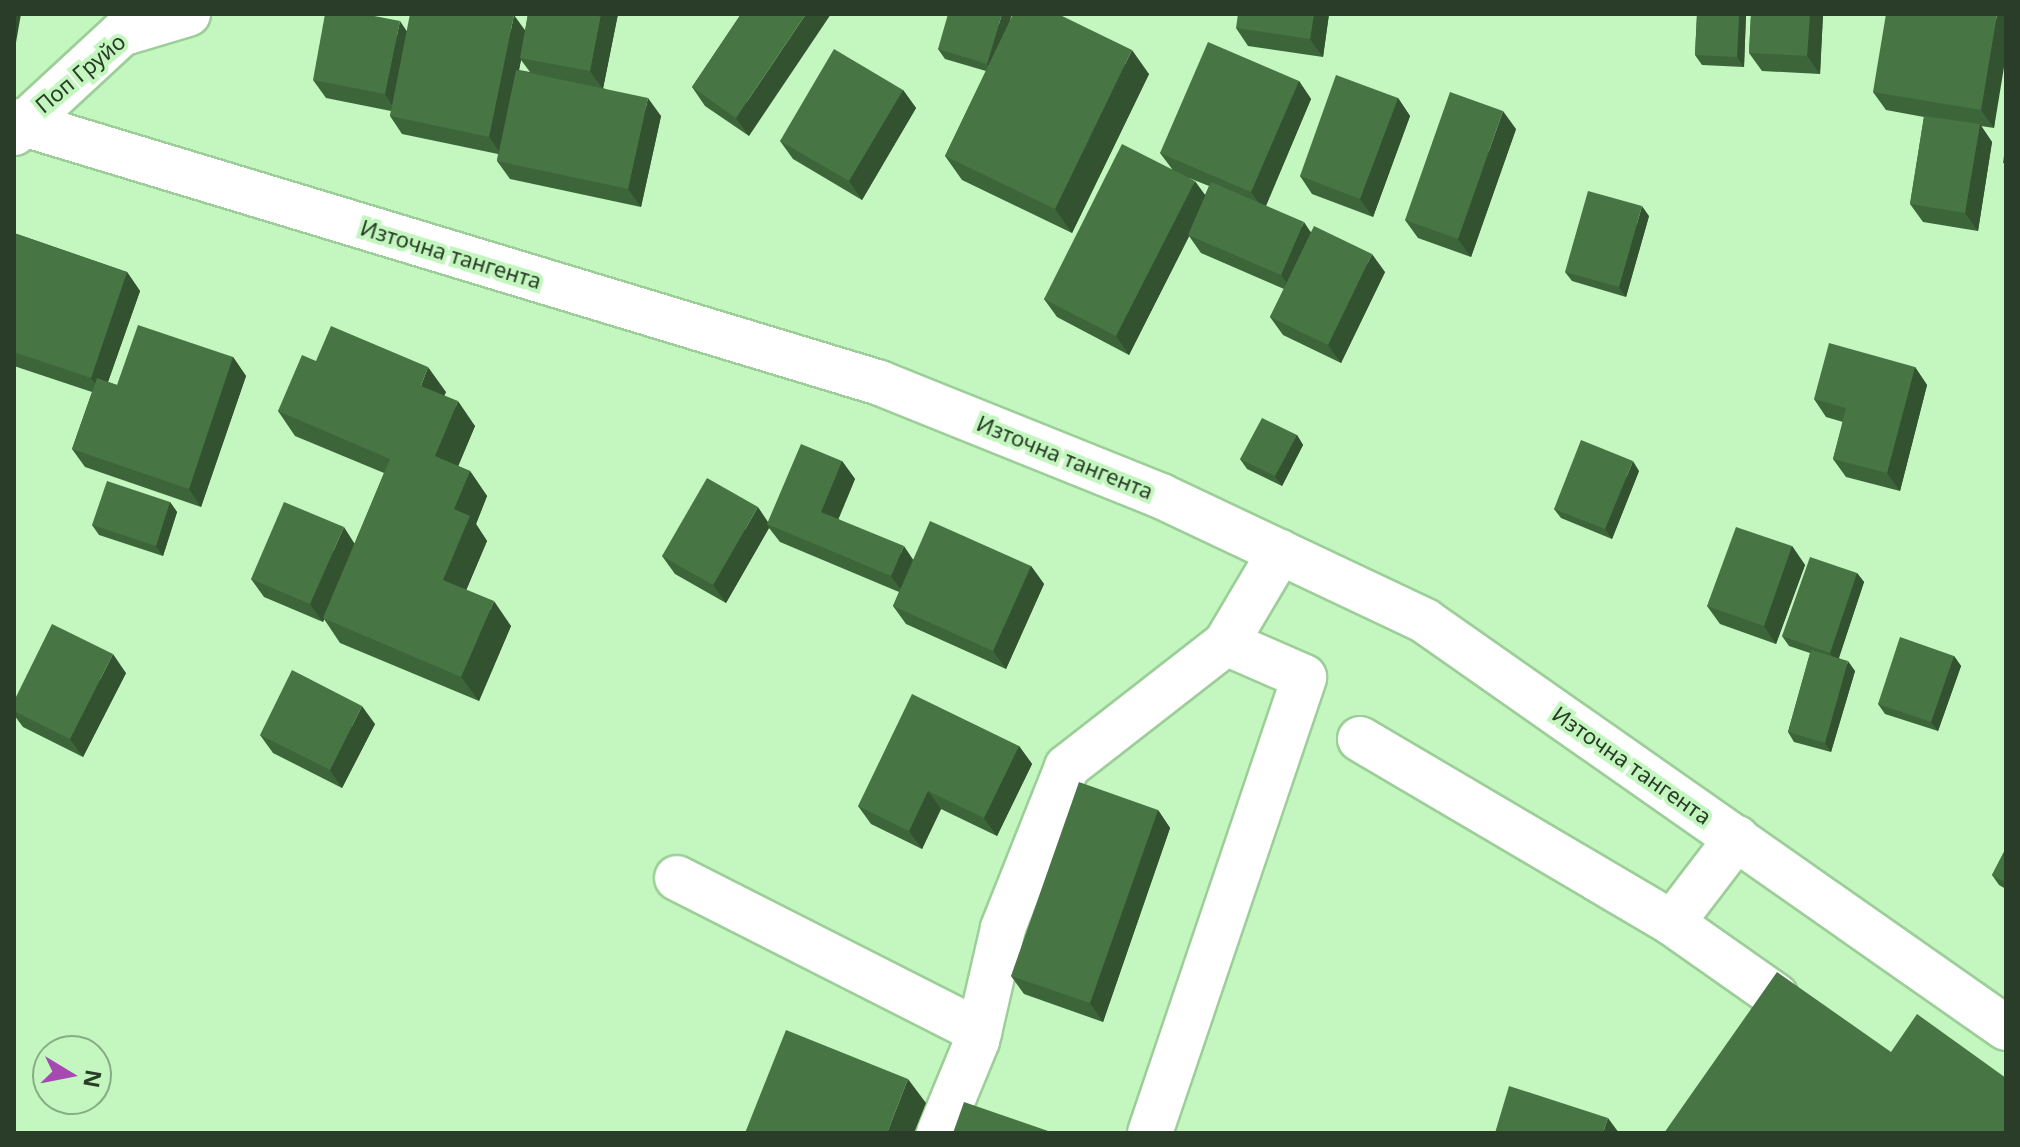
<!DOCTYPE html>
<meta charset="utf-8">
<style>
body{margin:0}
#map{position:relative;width:2020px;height:1147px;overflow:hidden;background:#c4f7bf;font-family:"Noto Sans",sans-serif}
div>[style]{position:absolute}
.roads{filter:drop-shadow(2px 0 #9dce99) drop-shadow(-2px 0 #9dce99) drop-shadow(0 2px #9dce99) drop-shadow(0 -2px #9dce99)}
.minor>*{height:44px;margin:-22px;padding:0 22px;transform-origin:22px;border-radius:22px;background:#fff}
.wall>*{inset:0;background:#3d653a}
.shaded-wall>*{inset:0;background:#325230}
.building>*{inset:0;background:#477544}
span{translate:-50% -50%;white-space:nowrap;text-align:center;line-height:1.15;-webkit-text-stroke:8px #c4f7bf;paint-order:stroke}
.street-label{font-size:22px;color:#293d28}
.frame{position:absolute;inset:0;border:16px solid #293d28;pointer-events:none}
.north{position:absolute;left:32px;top:1035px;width:80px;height:80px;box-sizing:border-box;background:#c4f7bf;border:2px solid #86ad83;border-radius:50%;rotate:100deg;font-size:22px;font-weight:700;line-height:32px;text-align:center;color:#293d28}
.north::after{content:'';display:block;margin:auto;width:28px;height:36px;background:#a649b3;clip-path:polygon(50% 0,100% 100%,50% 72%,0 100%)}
</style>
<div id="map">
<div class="roads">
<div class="minor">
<i style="left:14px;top:121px;width:905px;rotate:16.83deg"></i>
<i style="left:880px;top:383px;width:303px;rotate:21.9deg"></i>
<i style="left:1161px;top:496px;width:292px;rotate:25.3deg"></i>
<i style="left:1425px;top:621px;width:709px;rotate:35.01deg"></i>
<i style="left:14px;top:133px;width:146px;rotate:-42.8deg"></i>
<i style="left:121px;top:34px;width:70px;rotate:-16.6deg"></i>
<i style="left:1360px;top:739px;width:362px;rotate:30.5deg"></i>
<i style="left:1672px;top:923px;width:107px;rotate:-52.6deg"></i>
<i style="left:677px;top:878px;width:339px;rotate:26.9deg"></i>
<i style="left:1672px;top:923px;width:127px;rotate:35.1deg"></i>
<i style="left:939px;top:1133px;width:100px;rotate:-67.6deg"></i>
<i style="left:977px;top:1041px;width:116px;rotate:-77deg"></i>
<i style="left:1003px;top:928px;width:173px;rotate:-68.3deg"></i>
<i style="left:1067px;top:767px;width:202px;rotate:-37.9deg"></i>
<i style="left:1226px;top:643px;width:106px;rotate:-59.3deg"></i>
<i style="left:1150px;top:1133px;width:481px;rotate:-71.3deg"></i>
<i style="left:1304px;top:677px;width:85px;rotate:-156.4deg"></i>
</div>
</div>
<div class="wall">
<i style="clip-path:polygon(evenodd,528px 14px,618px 14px,603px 88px,661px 116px,641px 207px,510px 179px,497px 161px,498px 154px,402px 134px,390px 116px,391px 111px,326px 98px,313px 80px,407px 31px,525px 31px,528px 14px,521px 60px,530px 72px,519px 70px,521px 60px)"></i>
<i style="clip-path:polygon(741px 14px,749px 136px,705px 106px,692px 87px)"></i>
<i style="clip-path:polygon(1329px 14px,1323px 57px,1248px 46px,1236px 28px)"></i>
<i style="clip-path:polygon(1697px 14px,1746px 14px,1744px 67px,1702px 65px,1695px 55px)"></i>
<i style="clip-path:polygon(1751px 14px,1823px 14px,1820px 74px,1762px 71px,1749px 53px)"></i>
<i style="clip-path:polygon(2006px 14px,1994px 128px,1981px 126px,1992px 142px,1978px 231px,1923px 222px,1910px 204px,1924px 117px,1886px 110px,1873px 92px)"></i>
<i style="clip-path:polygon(1010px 20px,1149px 74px,1072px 233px,962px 180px,945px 156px,986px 71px,945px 59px,938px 49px)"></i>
<i style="clip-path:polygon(evenodd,1299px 81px,1311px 99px,1266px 206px,1311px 232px,1385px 272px,1341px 363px,1283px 335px,1270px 317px,1284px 289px,1201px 253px,1189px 236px,1129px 355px,1057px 317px,1044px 299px,1172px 169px,1160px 153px,1299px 81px,1189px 178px,1209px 186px,1205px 195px,1189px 178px)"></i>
<i style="clip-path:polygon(903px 90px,916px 108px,862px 200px,793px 159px,780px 141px)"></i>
<i style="clip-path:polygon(1398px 98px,1410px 116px,1373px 217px,1312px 194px,1300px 176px)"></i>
<i style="clip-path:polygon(1516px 129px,1471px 257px,1418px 238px,1405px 220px)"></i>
<i style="clip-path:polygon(1649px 216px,1626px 297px,1572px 281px,1565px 272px)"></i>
<i style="clip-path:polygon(14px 233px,127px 272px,140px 291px,108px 382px,117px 385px,233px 357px,246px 376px,201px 507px,85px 467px,72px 449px,92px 392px,14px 366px)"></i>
<i style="clip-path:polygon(316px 361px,446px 392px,444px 395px,475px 426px,458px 466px,470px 471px,487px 496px,476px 524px,487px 541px,466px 590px,511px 626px,479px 701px,340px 643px,324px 619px,323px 622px,264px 597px,251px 579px,355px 543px,384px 473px,295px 436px,278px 411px)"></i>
<i style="clip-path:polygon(1915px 367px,1927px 385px,1900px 491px,1846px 477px,1833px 459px,1843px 422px,1826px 417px,1814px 399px)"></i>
<i style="clip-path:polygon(1297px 435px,1303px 445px,1282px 486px,1247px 469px,1240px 459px)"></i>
<i style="clip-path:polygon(842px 461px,855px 479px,838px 519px,913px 560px,1031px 566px,1044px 584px,1006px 669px,906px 624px,893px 606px,899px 592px,780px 542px,769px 528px,726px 603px,675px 574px,662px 556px,768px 522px)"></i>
<i style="clip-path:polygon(1639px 471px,1612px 539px,1561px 518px,1554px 509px)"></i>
<i style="clip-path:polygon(170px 502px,177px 512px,163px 556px,99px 535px,92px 525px)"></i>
<i style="clip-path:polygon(1792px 546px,1805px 565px,1776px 644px,1720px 624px,1707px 606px)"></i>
<i style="clip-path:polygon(1857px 573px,1864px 582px,1839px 658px,1855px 671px,1831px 752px,1794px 742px,1788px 732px,1810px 653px,1789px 646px,1782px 636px)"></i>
<i style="clip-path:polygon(1954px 656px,1961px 666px,1938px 731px,1885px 714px,1878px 704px)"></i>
<i style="clip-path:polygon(126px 673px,83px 757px,23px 727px,14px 715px,14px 701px)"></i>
<i style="clip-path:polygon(375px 724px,342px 788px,273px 753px,260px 735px)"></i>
<i style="clip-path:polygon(1019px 746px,1032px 764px,997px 836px,941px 809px,922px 849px,871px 824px,858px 806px)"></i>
<i style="clip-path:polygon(1158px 810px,1170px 828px,1103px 1022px,1024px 994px,1011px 976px)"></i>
<i style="clip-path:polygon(2006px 848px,2006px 889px,1999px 885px,1992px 875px)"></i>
</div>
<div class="shaded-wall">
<i style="clip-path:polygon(14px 14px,21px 14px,15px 48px,14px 46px)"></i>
<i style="clip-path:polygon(601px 14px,618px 14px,603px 89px,590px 71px)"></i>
<i style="clip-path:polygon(806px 14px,831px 14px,749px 136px,736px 118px)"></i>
<i style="clip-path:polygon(1002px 14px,1012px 14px,994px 74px,987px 64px)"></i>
<i style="clip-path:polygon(1314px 14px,1329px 14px,1323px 57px,1310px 39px)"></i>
<i style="clip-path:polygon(1739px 14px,1746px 14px,1744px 67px,1737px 57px)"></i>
<i style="clip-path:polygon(1810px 14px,1823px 14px,1820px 74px,1807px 56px)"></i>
<i style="clip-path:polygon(1997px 14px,2006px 14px,2006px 55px,1994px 128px,1981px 110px)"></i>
<i style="clip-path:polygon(514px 15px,527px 33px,520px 58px,521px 60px,502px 155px,489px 137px)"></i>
<i style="clip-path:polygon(400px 21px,412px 39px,397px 113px,385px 94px)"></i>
<i style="clip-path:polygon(1132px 50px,1149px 74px,1072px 233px,1055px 209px)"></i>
<i style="clip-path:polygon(1299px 81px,1311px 99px,1264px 210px,1251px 192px)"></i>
<i style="clip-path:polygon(903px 90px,916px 108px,862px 200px,849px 181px)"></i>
<i style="clip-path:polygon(648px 98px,661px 116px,641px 207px,628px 189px)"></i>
<i style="clip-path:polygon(1398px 98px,1410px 116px,1373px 217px,1360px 199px)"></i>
<i style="clip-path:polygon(1503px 111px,1516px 129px,1471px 257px,1458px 239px)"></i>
<i style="clip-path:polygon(1980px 124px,1992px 142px,1978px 231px,1965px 213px)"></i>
<i style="clip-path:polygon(1195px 181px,1208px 199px,1129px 355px,1116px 336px)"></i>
<i style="clip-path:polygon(1642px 206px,1649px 216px,1626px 297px,1619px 287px)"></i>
<i style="clip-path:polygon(1304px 222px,1316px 240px,1294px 293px,1281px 275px)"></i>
<i style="clip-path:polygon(1372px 254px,1385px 272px,1341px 363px,1328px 345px)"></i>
<i style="clip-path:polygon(127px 272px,140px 291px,103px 396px,91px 378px)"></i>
<i style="clip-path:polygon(233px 357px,246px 376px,201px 507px,189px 489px)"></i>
<i style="clip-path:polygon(428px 367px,446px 392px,438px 410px,421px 386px)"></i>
<i style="clip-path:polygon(1915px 367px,1927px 385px,1900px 491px,1887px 473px)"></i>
<i style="clip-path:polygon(458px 401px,475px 426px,452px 481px,435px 456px)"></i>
<i style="clip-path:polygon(1297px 435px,1303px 445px,1282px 486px,1275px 476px)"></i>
<i style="clip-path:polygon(842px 461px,855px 479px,834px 530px,821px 512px)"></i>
<i style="clip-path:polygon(1633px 461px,1639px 471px,1612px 539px,1605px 529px)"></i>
<i style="clip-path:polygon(470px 471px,487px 496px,476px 524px,487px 541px,460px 605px,443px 580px,454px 509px)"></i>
<i style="clip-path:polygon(170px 502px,177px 512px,163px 556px,156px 546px)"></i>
<i style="clip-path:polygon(758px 507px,770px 525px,767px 524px,769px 528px,726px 603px,713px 585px)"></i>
<i style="clip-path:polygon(344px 527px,356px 546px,323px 622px,310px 604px)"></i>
<i style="clip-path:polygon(904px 546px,916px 564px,904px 594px,891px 576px)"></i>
<i style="clip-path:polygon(1792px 546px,1805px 565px,1776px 644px,1764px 626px)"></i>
<i style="clip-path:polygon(1031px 566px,1044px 584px,1006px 669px,993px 651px)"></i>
<i style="clip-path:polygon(1857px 573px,1864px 582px,1837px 663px,1830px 653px)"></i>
<i style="clip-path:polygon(494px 601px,511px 626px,479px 701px,461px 677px)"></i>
<i style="clip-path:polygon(113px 654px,126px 673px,83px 757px,70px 739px)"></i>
<i style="clip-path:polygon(1954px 656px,1961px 666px,1938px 731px,1931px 722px)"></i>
<i style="clip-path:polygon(1848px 661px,1855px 671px,1831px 752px,1825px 743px)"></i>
<i style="clip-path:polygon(362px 706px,375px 724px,342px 788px,330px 770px)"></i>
<i style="clip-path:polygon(1019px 746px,1032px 764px,997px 836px,984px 818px)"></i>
<i style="clip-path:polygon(928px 791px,941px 809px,922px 849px,909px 831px)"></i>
<i style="clip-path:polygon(1158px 810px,1170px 828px,1103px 1022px,1090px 1003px)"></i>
<i style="clip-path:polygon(908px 1079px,926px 1103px,914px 1133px,887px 1133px)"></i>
<i style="clip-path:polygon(1608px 1118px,1619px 1133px,1603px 1133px)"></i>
</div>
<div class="building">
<i style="clip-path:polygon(325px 14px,364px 14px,400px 21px,385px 94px,313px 80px)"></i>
<i style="clip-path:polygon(410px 14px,509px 14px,514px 15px,489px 137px,390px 116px)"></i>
<i style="clip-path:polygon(528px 14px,601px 14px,590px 71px,520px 58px)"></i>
<i style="clip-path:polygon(741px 14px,806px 14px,736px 118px,692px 87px)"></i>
<i style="clip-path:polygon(948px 14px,1002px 14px,987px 64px,938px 49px)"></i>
<i style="clip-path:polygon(1013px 14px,1058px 14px,1132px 50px,1055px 209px,945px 156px)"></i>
<i style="clip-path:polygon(1238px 14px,1314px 14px,1310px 39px,1236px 28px)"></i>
<i style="clip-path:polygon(1697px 14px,1739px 14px,1737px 57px,1695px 55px)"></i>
<i style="clip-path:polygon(1751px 14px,1810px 14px,1807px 56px,1749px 53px)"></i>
<i style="clip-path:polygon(1886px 14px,1997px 14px,1981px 110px,1873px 92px)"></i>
<i style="clip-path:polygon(1208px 42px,1299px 81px,1251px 192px,1160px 153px)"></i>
<i style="clip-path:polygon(834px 49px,903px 90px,849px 181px,780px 141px)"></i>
<i style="clip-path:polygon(516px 70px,648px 98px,628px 189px,497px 161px)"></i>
<i style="clip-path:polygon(1336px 75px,1398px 98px,1360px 199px,1300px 176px)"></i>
<i style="clip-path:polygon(1450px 92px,1503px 111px,1458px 239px,1405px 220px)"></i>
<i style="clip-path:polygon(1924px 116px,1980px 124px,1965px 213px,1910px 204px)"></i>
<i style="clip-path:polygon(2006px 141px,2006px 164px,2003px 163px)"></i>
<i style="clip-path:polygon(1122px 144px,1195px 181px,1116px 336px,1044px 299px)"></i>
<i style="clip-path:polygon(1211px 182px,1304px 222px,1281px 275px,1188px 235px)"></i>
<i style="clip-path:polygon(1588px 191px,1642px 206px,1619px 287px,1565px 272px)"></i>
<i style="clip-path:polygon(1314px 226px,1372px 254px,1328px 345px,1270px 317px)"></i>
<i style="clip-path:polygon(14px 233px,127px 272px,91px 378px,14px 352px)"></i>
<i style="clip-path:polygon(138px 325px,233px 357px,189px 489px,72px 449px,97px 378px,117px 385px)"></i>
<i style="clip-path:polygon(331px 326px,428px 367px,421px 386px,458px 401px,435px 456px,470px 471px,454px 509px,470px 516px,443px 580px,494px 601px,461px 677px,323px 618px,390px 459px,278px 411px,302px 355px,316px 361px)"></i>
<i style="clip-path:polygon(1829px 343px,1915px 367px,1887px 473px,1833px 459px,1846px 408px,1814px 399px)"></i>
<i style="clip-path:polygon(1262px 418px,1297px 435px,1275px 476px,1240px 459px)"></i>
<i style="clip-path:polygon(1581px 440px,1633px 461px,1605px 529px,1554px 509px)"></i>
<i style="clip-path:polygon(801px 444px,842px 461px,821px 512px,904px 546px,891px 576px,767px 524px)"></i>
<i style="clip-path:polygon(707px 478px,758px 507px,713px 585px,662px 556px)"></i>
<i style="clip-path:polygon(107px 481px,170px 502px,156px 546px,92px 525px)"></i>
<i style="clip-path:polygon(284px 502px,344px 527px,310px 604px,251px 579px)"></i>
<i style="clip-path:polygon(930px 521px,1031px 566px,993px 651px,893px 606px)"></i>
<i style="clip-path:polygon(1736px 527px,1792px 546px,1764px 626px,1707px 606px)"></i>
<i style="clip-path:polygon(1810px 557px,1857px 573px,1830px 653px,1782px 636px)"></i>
<i style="clip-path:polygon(52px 624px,113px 654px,70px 739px,14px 711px,14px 701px)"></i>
<i style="clip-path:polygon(1900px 637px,1954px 656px,1931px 722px,1878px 704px)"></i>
<i style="clip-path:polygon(1811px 650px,1848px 661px,1825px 743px,1788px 732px)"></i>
<i style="clip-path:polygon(292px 670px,362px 706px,330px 770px,260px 735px)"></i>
<i style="clip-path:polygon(912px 694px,1019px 746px,984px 818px,928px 791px,909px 831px,858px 806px)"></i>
<i style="clip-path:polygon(1079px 782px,1158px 810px,1090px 1003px,1011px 976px)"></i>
<i style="clip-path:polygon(2006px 848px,2006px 883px,1992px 875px)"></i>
<i style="clip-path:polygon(1777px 972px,1891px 1052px,1917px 1014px,2006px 1078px,2006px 1133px,1664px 1133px)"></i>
<i style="clip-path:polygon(786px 1030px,908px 1079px,887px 1133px,745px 1133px)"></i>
<i style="clip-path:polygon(1509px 1086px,1608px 1118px,1603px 1133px,1495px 1133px)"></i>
<i style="clip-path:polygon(964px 1102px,1054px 1133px,953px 1133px)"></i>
</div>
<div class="street-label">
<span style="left:80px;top:73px;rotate:-40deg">Поп Груйо</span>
<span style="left:451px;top:254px;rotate:17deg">Източна тангента</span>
<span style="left:1065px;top:457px;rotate:22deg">Източна тангента</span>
<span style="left:1632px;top:765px;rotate:35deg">Източна тангента</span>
</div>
<div class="frame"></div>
<div class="north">N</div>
</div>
